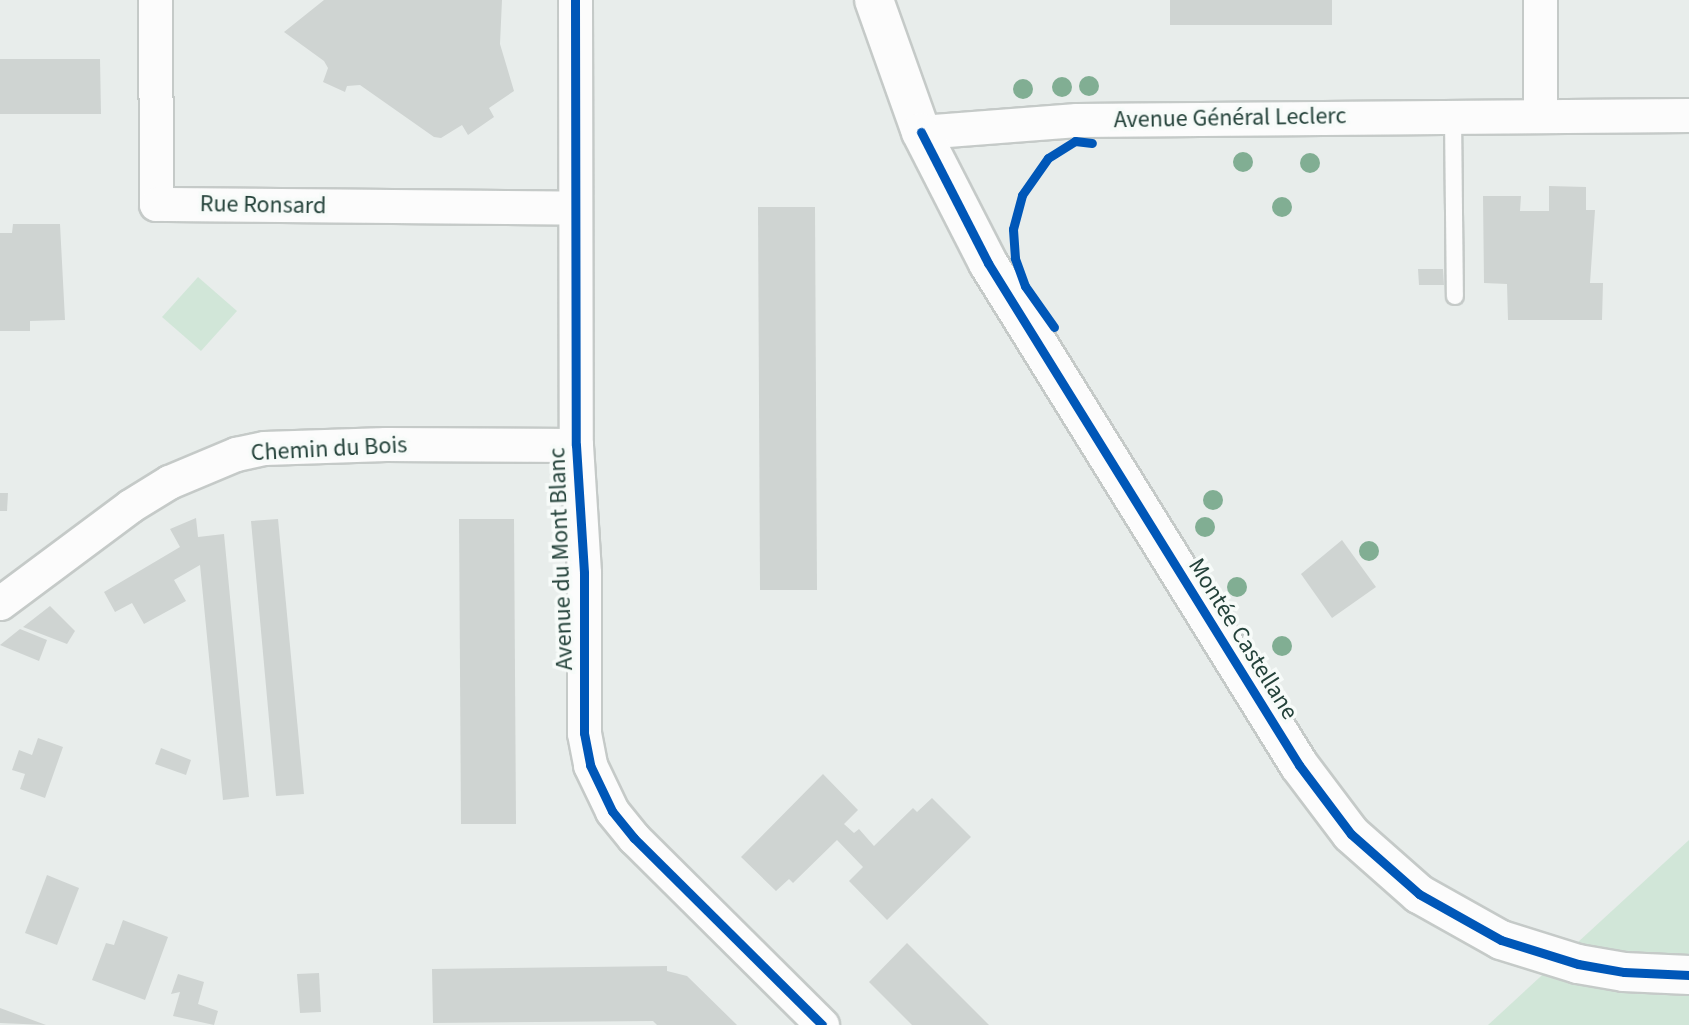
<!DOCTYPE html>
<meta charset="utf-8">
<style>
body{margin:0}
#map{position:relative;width:1689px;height:1025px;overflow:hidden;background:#e8edeb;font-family:"Source Sans 3",sans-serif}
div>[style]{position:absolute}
.green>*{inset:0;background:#d1e6d8}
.building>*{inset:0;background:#cfd4d2}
.roads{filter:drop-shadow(2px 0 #c5cac8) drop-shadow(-2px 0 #c5cac8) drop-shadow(0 2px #c5cac8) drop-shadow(0 -2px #c5cac8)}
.service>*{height:16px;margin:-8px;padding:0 8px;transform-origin:8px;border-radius:8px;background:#fcfcfc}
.minor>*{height:33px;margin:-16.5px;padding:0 16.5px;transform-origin:16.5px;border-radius:16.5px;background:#fcfcfc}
.tertiary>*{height:38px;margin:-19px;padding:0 19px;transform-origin:19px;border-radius:19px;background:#fcfcfc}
.cycleway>*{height:9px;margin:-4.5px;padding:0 4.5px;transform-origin:4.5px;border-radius:4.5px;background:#0057b8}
.trees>*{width:20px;height:20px;margin:-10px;border-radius:50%;background:#81ae93}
span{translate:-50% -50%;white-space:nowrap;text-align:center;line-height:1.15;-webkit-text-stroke:7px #f7fbf9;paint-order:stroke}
.street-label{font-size:24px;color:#24423a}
</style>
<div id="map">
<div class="green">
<i style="clip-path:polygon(198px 277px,237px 311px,201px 351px,162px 317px)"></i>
<i style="clip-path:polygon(1689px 840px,1689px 1025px,1488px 1025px)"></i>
</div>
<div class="building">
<i style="clip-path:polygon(324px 0,502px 0,500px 44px,514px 91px,489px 108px,494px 117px,468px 135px,462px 125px,441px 138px,434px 137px,360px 85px,347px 86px,345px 92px,323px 82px,328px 68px,324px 61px,284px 32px)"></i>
<i style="clip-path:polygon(1170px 0,1332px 0,1332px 25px,1170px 25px)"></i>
<i style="clip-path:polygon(0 59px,100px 59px,101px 114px,0 114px)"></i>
<i style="clip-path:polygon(1549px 186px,1586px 187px,1586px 210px,1595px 210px,1590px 283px,1603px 283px,1602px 320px,1508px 320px,1507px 284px,1484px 283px,1483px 196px,1521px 196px,1520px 211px,1549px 211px)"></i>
<i style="clip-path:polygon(758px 207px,815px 207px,817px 590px,760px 590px)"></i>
<i style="clip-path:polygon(13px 224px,60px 224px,65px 320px,30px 321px,30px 331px,0 331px,0 233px,12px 233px)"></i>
<i style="clip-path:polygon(1418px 269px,1443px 269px,1444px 285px,1419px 285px)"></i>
<i style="clip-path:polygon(0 493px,8px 493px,7px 511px,0 511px)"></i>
<i style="clip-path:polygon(196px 518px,198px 537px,224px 534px,249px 797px,223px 800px,200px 565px,174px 580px,186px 601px,144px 624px,132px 603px,115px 612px,104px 592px,180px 547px,170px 529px)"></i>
<i style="clip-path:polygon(278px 519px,304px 794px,276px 796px,251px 521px)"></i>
<i style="clip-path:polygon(459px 519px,514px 519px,516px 824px,461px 824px)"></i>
<i style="clip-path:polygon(1342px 540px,1376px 587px,1332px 618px,1301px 574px)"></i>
<i style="clip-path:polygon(50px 606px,75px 631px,67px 644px,23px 627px)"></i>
<i style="clip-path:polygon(20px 629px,47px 640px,39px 661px,0 645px)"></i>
<i style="clip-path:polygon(38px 738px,63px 747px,45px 798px,20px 789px,25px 774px,12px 770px,19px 750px,32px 755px)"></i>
<i style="clip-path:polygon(161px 748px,191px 760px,186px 775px,155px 764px)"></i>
<i style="clip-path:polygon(823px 774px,858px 810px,844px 824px,854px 833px,859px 829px,874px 846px,913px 808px,917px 812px,932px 798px,971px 837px,887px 920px,849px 881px,863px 867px,837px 840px,793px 883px,789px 879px,776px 891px,741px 857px)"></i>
<i style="clip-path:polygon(47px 875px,79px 888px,57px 945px,25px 933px)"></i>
<i style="clip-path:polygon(123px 920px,168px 937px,145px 1000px,92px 980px,106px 943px,114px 945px)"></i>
<i style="clip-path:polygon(907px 943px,989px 1025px,912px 1025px,869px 982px)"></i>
<i style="clip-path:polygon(667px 966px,667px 971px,687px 976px,737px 1025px,657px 1025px,653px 1021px,433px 1023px,432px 969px)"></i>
<i style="clip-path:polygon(319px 973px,321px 1012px,300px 1013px,297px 974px)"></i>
<i style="clip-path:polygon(178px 974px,204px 982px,198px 1004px,218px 1011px,214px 1025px,173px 1016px,180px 992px,171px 994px)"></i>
<i style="clip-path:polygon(0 1008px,46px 1025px,0 1023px)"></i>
</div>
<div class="roads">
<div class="service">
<i style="left:1453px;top:116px;width:180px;rotate:89.4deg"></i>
</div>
<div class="minor">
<i style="left:155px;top:0;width:204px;rotate:89.7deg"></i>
<i style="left:156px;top:204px;width:417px;rotate:0.5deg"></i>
<i style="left:575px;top:0;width:445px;rotate:89.9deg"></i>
<i style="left:576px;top:445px;width:128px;rotate:86.4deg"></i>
<i style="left:584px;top:573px;width:160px;rotate:90deg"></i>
<i style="left:584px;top:733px;width:33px;rotate:79deg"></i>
<i style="left:590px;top:765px;width:51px;rotate:64.4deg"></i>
<i style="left:612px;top:811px;width:35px;rotate:51deg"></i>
<i style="left:634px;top:838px;width:265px;rotate:44.8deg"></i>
<i style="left:1540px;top:0;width:114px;rotate:90deg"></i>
<i style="left:921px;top:132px;width:156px;rotate:-4.4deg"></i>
<i style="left:1077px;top:120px;width:612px;rotate:-0.47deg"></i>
<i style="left:0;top:603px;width:162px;rotate:-36.7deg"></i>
<i style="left:130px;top:506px;width:46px;rotate:-31.6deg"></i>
<i style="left:169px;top:482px;width:73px;rotate:-22.7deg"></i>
<i style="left:236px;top:454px;width:29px;rotate:-12deg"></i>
<i style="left:264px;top:448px;width:122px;rotate:-1.9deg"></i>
<i style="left:386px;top:444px;width:190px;rotate:0.3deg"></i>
</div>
<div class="tertiary">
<i style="left:874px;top:0;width:140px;rotate:70.4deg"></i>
<i style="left:921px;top:132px;width:147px;rotate:62.9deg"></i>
<i style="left:988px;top:263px;width:591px;rotate:58.22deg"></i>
<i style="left:1299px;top:765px;width:86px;rotate:53deg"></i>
<i style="left:1351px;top:834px;width:91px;rotate:41.4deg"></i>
<i style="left:1419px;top:894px;width:94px;rotate:29.3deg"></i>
<i style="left:1501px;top:940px;width:81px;rotate:17.3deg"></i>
<i style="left:1578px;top:964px;width:47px;rotate:9.9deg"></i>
<i style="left:1624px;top:972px;width:65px;rotate:2.6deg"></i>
</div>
</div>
<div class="cycleway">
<i style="left:575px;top:0;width:445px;rotate:89.9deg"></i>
<i style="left:576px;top:445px;width:128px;rotate:86.4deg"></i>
<i style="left:584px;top:573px;width:160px;rotate:90deg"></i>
<i style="left:584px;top:733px;width:33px;rotate:79deg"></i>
<i style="left:590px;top:765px;width:51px;rotate:64.4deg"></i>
<i style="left:612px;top:811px;width:35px;rotate:51deg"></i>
<i style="left:634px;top:838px;width:265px;rotate:44.8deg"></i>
<i style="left:921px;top:132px;width:147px;rotate:62.9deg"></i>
<i style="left:988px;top:263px;width:591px;rotate:58.22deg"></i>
<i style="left:1299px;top:765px;width:86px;rotate:53deg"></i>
<i style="left:1351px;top:834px;width:91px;rotate:41.4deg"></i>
<i style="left:1419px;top:894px;width:94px;rotate:29.3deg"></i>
<i style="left:1501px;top:940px;width:81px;rotate:17.3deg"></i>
<i style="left:1578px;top:964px;width:47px;rotate:9.9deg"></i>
<i style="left:1624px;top:972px;width:65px;rotate:2.6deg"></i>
<i style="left:1054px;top:327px;width:50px;rotate:-125.3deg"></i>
<i style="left:1025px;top:286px;width:30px;rotate:-110deg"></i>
<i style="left:1015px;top:258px;width:29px;rotate:-94deg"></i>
<i style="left:1013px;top:229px;width:35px;rotate:-75deg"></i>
<i style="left:1022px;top:195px;width:45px;rotate:-54.9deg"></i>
<i style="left:1048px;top:158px;width:32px;rotate:-32deg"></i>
<i style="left:1075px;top:141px;width:17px;rotate:7deg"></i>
</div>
<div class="trees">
<i style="left:1089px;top:86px"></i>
<i style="left:1062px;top:87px"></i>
<i style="left:1023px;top:89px"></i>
<i style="left:1243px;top:162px"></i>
<i style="left:1310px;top:163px"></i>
<i style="left:1282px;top:207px"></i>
<i style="left:1213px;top:500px"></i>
<i style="left:1205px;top:527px"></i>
<i style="left:1369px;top:551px"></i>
<i style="left:1237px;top:587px"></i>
<i style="left:1282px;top:646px"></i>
</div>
<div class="street-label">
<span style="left:1230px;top:118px;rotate:-1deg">Avenue Général Leclerc</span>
<span style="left:263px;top:205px;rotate:1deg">Rue Ronsard</span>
<span style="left:329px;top:449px;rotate:-3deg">Chemin du Bois</span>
<span style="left:561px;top:559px;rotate:-92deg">Avenue du Mont Blanc</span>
<span style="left:1243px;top:639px;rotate:58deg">Montée Castellane</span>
</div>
</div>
